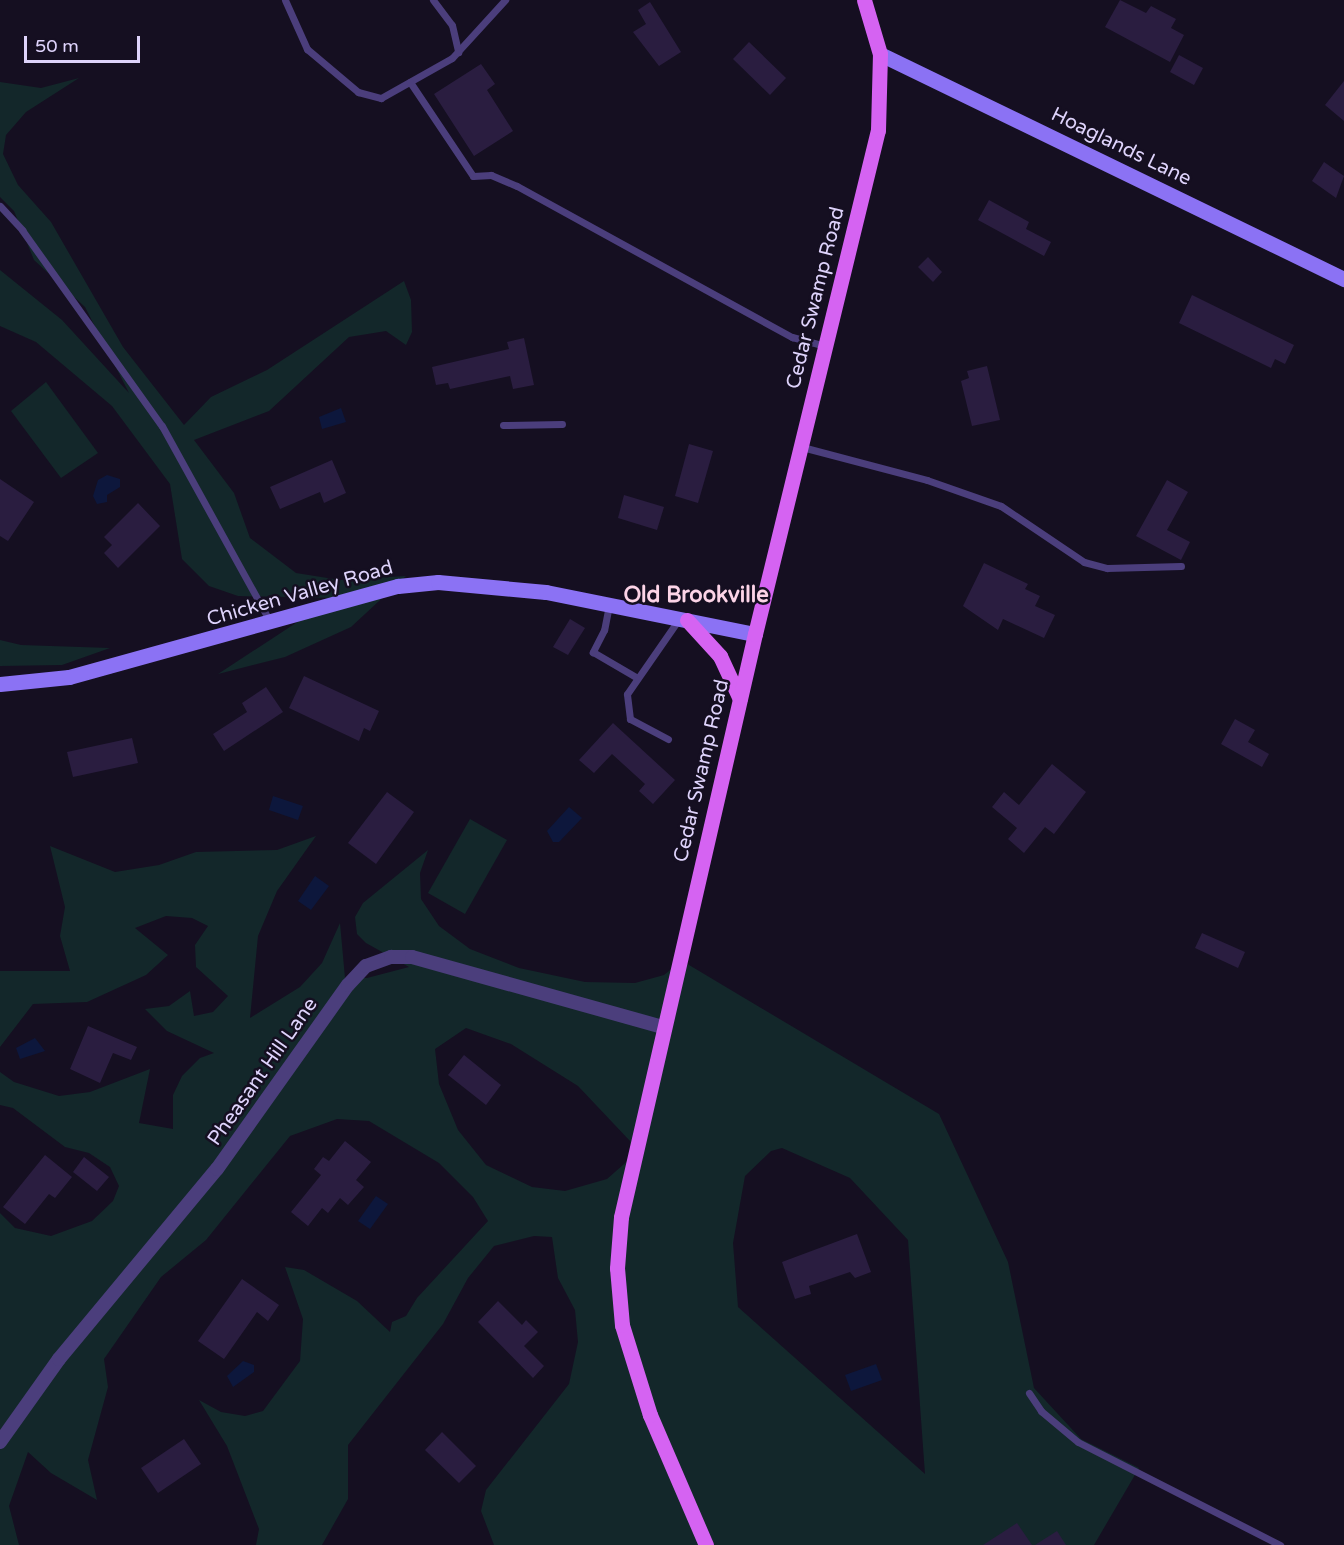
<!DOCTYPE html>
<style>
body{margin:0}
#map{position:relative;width:1344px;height:1545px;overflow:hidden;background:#150f21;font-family:"Varela Round",sans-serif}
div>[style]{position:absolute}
.green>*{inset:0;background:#13272a}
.water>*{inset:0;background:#0d173c}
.building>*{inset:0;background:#2a1d40}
.lane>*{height:7px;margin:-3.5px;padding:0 3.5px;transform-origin:3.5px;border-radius:3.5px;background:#4b3e7c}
.street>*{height:14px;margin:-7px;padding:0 7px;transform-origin:7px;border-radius:7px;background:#4b3e7c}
.secondary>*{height:15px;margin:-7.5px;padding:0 7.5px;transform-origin:7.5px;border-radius:7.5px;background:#8b72f4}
.primary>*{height:15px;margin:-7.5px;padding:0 7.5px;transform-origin:7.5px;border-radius:7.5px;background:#d563f2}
span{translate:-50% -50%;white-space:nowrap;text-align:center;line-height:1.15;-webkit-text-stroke:5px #150f21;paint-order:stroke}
.street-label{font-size:20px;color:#ded3fb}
.quarter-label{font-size:22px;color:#fcd4e7;font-weight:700}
.scale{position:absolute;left:24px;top:36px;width:116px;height:27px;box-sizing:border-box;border:3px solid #ded3fb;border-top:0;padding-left:8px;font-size:18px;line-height:21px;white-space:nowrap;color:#ded3fb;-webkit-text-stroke:4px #150f21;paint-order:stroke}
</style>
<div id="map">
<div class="green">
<i style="clip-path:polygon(79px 78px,26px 112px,6px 135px,3px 154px,18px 185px,51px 222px,123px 347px,184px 425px,211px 397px,267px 370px,404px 281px,411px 300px,412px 332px,406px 345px,386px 331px,349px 337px,269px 411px,194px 440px,234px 493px,250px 538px,296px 573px,340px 580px,406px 576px,351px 627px,285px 657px,218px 674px,334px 598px,238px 596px,209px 586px,182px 559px,170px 484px,112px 406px,36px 342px,0 326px,0 270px,62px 320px,129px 393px,85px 307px,34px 260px,14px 211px,0 197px,0 82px,41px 88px)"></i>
<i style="clip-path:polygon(46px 382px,98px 453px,61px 478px,11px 411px)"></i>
<i style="clip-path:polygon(0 640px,21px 645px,110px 648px,62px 665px,0 666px)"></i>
<i style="clip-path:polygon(470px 819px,507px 840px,465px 914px,428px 893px)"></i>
<i style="clip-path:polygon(evenodd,316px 836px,277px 891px,258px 936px,250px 1018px,300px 987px,322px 963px,340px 923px,345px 978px,367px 978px,409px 967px,366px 943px,357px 934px,355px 917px,363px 903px,428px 850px,420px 873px,421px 899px,439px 926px,470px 949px,519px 968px,585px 982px,635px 983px,664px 975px,675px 966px,632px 1157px,618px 1331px,705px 1545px,494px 1545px,481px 1511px,486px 1490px,569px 1384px,578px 1342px,575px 1310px,558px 1278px,552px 1237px,534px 1236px,494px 1246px,468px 1278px,443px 1324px,348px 1445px,348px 1499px,322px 1545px,256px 1545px,259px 1529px,227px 1446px,199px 1400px,221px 1412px,245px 1416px,263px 1411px,300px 1361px,303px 1319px,285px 1267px,304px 1270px,357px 1301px,390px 1332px,392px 1322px,406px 1316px,417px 1298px,488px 1221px,473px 1197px,439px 1163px,369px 1121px,337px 1119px,290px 1136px,206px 1240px,161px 1277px,104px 1359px,108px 1387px,88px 1460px,97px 1500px,51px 1473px,28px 1452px,9px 1506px,19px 1545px,0 1545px,0 1213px,15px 1228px,51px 1236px,92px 1221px,113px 1201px,119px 1186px,110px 1167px,89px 1153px,65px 1147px,13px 1108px,0 1105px,0 1072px,14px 1082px,59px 1096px,90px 1092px,150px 1069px,139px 1123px,173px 1129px,173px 1095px,182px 1076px,200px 1058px,214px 1053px,167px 1031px,145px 1009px,169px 1006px,190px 991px,194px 1016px,213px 1012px,228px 996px,196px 967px,195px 945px,208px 926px,192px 918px,166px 916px,135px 928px,168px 955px,146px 975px,87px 1002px,33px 1004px,0 1047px,0 971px,70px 971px,60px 936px,65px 907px,50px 846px,115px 872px,159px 865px,196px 852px,277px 850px,316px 836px,466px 1028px,511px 1044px,578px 1086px,630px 1141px,632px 1157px,607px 1179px,565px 1191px,532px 1187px,486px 1165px,458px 1130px,439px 1084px,435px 1049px,466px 1028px)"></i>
<i style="clip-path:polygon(evenodd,679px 959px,939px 1114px,1008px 1262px,1034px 1388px,1081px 1439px,1139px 1468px,1094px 1545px,706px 1545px,634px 1370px,617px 1268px,679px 959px,782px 1148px,850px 1178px,908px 1240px,925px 1474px,738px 1307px,733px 1243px,745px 1176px,771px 1151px,782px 1148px)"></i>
</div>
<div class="water">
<i style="clip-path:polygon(341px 408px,346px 422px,322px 429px,319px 417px)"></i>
<i style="clip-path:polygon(107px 475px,120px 479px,120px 487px,107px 495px,107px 502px,97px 504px,93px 496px,98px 480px)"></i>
<i style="clip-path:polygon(273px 796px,303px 806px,298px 820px,269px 810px)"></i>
<i style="clip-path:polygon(569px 807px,582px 818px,559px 842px,553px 842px,547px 831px)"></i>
<i style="clip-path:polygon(315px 876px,329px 886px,311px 910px,298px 901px)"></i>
<i style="clip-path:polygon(35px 1038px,45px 1051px,20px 1059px,16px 1048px)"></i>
<i style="clip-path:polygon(376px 1196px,388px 1204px,370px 1229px,358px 1221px)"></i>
<i style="clip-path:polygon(243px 1361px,254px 1365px,254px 1372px,233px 1387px,227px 1376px)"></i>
<i style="clip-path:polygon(876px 1364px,882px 1380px,851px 1391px,845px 1375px)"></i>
</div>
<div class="building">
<i style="clip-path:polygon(1120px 0,1146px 13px,1151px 6px,1176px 19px,1171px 28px,1184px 35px,1170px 62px,1105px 27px)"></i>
<i style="clip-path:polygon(650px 2px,681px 52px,659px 66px,633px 32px,646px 24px,638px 10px)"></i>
<i style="clip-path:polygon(749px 42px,786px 78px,770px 95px,733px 59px)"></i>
<i style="clip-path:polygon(1179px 55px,1203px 68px,1194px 85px,1170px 72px)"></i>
<i style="clip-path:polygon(481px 64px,495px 84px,487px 90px,513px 131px,474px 156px,434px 94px)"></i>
<i style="clip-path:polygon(1344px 81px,1344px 121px,1325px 105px)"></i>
<i style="clip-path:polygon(1324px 162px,1344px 176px,1336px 198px,1312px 181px)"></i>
<i style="clip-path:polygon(989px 200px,1029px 222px,1026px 229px,1051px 242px,1044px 256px,978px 220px)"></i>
<i style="clip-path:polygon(928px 257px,942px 272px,933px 282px,918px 267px)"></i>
<i style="clip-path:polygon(1192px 295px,1294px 345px,1285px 364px,1275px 359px,1271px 368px,1179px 323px)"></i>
<i style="clip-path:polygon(524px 338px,534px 385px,513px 389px,510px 376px,450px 389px,448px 383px,436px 385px,432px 367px,509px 349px,507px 342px)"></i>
<i style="clip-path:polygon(987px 366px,1000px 420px,972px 426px,961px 381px,969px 378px,967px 371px)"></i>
<i style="clip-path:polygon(689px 444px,713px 451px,698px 503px,675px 496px)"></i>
<i style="clip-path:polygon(332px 460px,346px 493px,324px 503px,320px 492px,280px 509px,270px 487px)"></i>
<i style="clip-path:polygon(0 479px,34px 502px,8px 541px,0 536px)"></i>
<i style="clip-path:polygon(1167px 480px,1188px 492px,1167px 530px,1190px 542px,1181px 560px,1136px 536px)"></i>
<i style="clip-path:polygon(624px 495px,664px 507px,657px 530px,618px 518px)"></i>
<i style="clip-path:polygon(138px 503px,160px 526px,118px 568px,104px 553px,112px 545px,104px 537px)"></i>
<i style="clip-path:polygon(984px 563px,1028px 584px,1025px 589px,1040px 596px,1035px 606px,1055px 615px,1044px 638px,1003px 619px,998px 630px,963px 606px)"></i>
<i style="clip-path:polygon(570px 619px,585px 628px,568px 655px,553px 647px)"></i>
<i style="clip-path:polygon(304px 676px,379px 711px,370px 731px,364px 728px,359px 741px,289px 708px)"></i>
<i style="clip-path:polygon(266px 687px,283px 712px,224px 751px,213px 734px,247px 712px,242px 703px)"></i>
<i style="clip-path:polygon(1235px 719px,1255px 730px,1248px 742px,1269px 754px,1262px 767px,1221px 744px)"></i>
<i style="clip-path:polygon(613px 723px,675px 780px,653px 804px,639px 791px,645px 784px,612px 754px,594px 773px,579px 760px)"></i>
<i style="clip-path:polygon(132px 738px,138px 763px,73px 777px,67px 752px)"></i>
<i style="clip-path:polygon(1052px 764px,1086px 792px,1054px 834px,1045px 827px,1024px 853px,1008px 839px,1017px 828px,992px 807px,1004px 792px,1019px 805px)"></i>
<i style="clip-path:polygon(387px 792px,414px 812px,376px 864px,348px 843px)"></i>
<i style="clip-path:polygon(1202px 933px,1245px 952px,1238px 968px,1195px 948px)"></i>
<i style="clip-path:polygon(88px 1026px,137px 1047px,131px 1060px,113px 1053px,100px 1083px,70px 1069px)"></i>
<i style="clip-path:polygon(464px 1055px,501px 1085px,486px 1105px,448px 1075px)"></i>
<i style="clip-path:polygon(345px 1141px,371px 1162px,356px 1180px,364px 1187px,348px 1205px,340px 1198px,328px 1213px,322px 1208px,308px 1226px,291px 1212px,321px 1175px,314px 1169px,323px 1157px,329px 1161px)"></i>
<i style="clip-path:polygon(45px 1155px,72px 1177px,55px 1198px,49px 1194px,25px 1224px,3px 1207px)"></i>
<i style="clip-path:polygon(84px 1157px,109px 1177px,97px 1191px,73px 1172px)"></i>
<i style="clip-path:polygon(857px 1234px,871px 1272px,855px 1278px,850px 1272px,809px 1286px,811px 1294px,795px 1299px,782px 1262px)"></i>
<i style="clip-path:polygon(242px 1279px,279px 1305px,268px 1321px,257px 1312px,224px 1359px,198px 1341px)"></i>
<i style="clip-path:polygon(498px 1301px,522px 1325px,526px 1320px,538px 1332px,524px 1346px,544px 1366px,533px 1378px,478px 1322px)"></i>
<i style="clip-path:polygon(442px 1432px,476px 1466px,459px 1483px,425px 1450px)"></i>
<i style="clip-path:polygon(184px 1439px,201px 1464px,158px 1493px,141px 1468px)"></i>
<i style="clip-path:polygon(1017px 1523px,1032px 1545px,983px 1545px)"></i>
<i style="clip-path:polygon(1057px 1531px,1066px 1545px,1035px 1545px)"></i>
</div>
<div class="lane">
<i style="left:285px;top:0;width:54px;rotate:65.8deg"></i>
<i style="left:307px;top:49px;width:67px;rotate:40.1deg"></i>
<i style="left:358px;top:92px;width:24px;rotate:15deg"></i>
<i style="left:381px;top:98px;width:81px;rotate:-29.4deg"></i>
<i style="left:452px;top:58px;width:79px;rotate:-47.6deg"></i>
<i style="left:433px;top:0;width:31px;rotate:53deg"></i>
<i style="left:452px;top:25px;width:28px;rotate:77deg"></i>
<i style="left:410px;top:82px;width:113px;rotate:56.2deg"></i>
<i style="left:473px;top:176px;width:18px;rotate:-3deg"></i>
<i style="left:491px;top:175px;width:28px;rotate:23deg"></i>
<i style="left:517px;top:186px;width:314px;rotate:28.8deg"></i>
<i style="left:792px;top:337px;width:34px;rotate:15deg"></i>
<i style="left:0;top:206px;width:33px;rotate:47deg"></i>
<i style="left:22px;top:230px;width:241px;rotate:54.5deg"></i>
<i style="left:162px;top:426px;width:224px;rotate:61.1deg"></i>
<i style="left:503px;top:425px;width:59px;rotate:-1deg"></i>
<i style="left:802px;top:447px;width:129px;rotate:14.8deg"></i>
<i style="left:927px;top:480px;width:78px;rotate:19.4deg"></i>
<i style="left:1001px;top:506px;width:100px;rotate:34deg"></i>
<i style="left:1084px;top:562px;width:24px;rotate:15deg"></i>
<i style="left:1107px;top:568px;width:74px;rotate:-1.5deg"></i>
<i style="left:609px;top:605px;width:25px;rotate:101deg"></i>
<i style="left:604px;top:630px;width:25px;rotate:117deg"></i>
<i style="left:593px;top:652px;width:50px;rotate:30.2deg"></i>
<i style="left:668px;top:739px;width:43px;rotate:-152.2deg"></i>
<i style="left:630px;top:719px;width:25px;rotate:-97deg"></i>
<i style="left:627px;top:694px;width:91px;rotate:-55.3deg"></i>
<i style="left:1029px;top:1393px;width:22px;rotate:56deg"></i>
<i style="left:1041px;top:1411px;width:48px;rotate:40deg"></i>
<i style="left:1078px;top:1442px;width:227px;rotate:27deg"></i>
</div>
<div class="street">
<i style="left:0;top:1442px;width:102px;rotate:-54.6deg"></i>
<i style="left:59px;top:1359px;width:247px;rotate:-50.3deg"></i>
<i style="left:217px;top:1169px;width:226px;rotate:-54.6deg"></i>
<i style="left:348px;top:985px;width:26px;rotate:-47deg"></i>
<i style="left:366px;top:966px;width:27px;rotate:-20deg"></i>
<i style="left:391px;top:957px;width:21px"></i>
<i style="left:412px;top:957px;width:261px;rotate:15.6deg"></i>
</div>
<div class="secondary">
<i style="left:880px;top:54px;width:516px;rotate:25.87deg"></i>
<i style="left:0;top:684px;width:69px;rotate:-5.8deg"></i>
<i style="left:69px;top:677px;width:341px;rotate:-15.5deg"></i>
<i style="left:398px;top:586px;width:40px;rotate:-5.7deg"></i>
<i style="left:438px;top:582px;width:108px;rotate:5.3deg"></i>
<i style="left:546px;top:592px;width:213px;rotate:11.4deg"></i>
</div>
<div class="primary">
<i style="left:687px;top:620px;width:49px;rotate:47.5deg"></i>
<i style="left:720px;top:656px;width:47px;rotate:65.1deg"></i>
<i style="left:706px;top:1545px;width:142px;rotate:-113.3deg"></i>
<i style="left:650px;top:1415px;width:94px;rotate:-107.3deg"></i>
<i style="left:622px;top:1325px;width:57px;rotate:-95deg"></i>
<i style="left:617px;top:1268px;width:51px;rotate:-85.5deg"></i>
<i style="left:621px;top:1217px;width:598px;rotate:-77.06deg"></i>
<i style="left:755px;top:634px;width:519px;rotate:-76.29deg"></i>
<i style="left:878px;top:130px;width:76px;rotate:-88.5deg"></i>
<i style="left:880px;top:54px;width:56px;rotate:-106.5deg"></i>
</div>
<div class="street-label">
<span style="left:1121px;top:147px;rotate:26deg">Hoaglands Lane</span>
<span style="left:816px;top:298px;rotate:-76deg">Cedar Swamp Road</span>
<span style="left:300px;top:594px;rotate:-16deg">Chicken Valley Road</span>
<span style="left:702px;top:771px;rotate:-77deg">Cedar Swamp Road</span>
<span style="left:263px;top:1072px;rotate:-55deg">Pheasant Hill Lane</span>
</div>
<div class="quarter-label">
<span style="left:696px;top:596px">Old Brookville</span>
</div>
<div class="scale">50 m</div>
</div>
